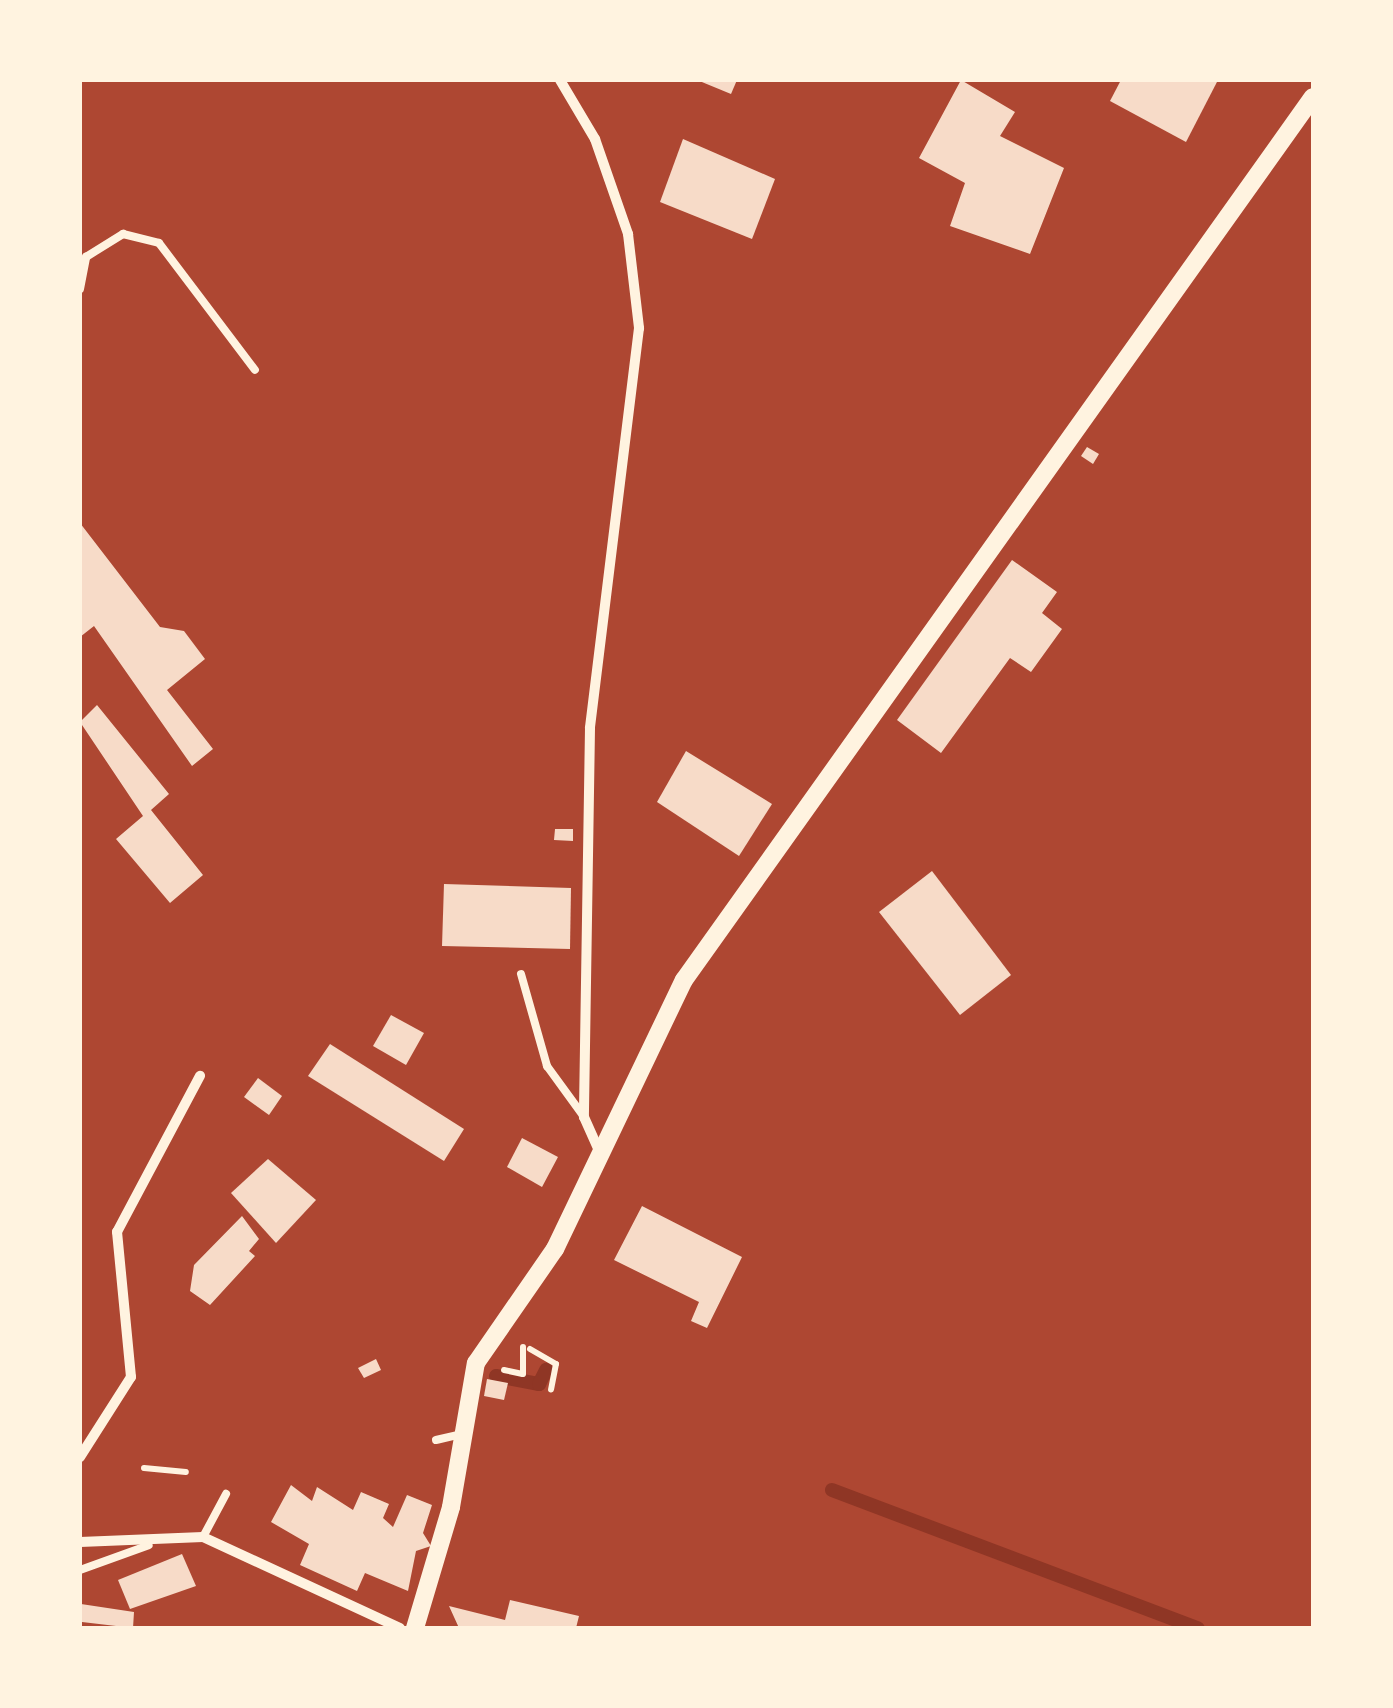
<!DOCTYPE html>
<style>
body{margin:0}
#map{position:relative;width:1393px;height:1708px;overflow:hidden;background:#c8553d;font-family:Roboto,sans-serif}
div>[style]{position:absolute}
.green>*{inset:0;background:#ae4732}
.stream>*{height:14px;margin:-7px;padding:0 7px;transform-origin:7px;border-radius:7px;background:#8f3625}
.building>*{inset:0;background:#f7dbc8}
.path>*{height:6px;margin:-3px;padding:0 3px;transform-origin:3px;border-radius:3px;background:#fff3e0}
.service>*{height:8px;margin:-4px;padding:0 4px;transform-origin:4px;border-radius:4px;background:#fff3e0}
.minor>*{height:10px;margin:-5px;padding:0 5px;transform-origin:5px;border-radius:5px;background:#fff3e0}
.tertiary>*{height:18px;margin:-9px;padding:0 9px;transform-origin:9px;border-radius:9px;background:#fff3e0}
span{translate:-50% -50%;white-space:nowrap;text-align:center;line-height:1.15;-webkit-text-stroke:8px #fff3e0;paint-order:stroke}
.frame{position:absolute;inset:0;border:82px solid #fff3e0;pointer-events:none}
</style>
<div id="map">
<div class="green">
<i style="clip-path:polygon(80px 80px,1313px 80px,1313px 1628px,80px 1628px)"></i>
</div>
<div class="stream">
<i style="left:496px;top:1376px;width:44px;rotate:10.5deg"></i>
<i style="left:539px;top:1384px;width:16px;rotate:-63deg"></i>
<i style="left:832px;top:1490px;width:391px;rotate:20.7deg"></i>
</div>
<div class="building">
<i style="clip-path:polygon(697px 80px,737px 80px,731px 94px)"></i>
<i style="clip-path:polygon(961px 80px,1015px 112px,1000px 136px,1064px 168px,1030px 254px,950px 226px,965px 183px,919px 158px)"></i>
<i style="clip-path:polygon(1121px 80px,1218px 80px,1186px 142px,1110px 101px)"></i>
<i style="clip-path:polygon(683px 139px,775px 179px,752px 239px,660px 202px)"></i>
<i style="clip-path:polygon(1087px 447px,1099px 454px,1093px 464px,1081px 456px)"></i>
<i style="clip-path:polygon(80px 523px,160px 627px,184px 631px,205px 659px,167px 690px,213px 749px,192px 766px,94px 626px,80px 637px)"></i>
<i style="clip-path:polygon(1012px 560px,1057px 592px,1042px 613px,1062px 629px,1031px 672px,1010px 658px,941px 753px,897px 720px)"></i>
<i style="clip-path:polygon(97px 705px,169px 794px,151px 810px,203px 875px,170px 903px,116px 839px,143px 816px,80px 722px)"></i>
<i style="clip-path:polygon(686px 751px,772px 804px,739px 856px,657px 802px)"></i>
<i style="clip-path:polygon(555px 829px,573px 829px,573px 841px,554px 840px)"></i>
<i style="clip-path:polygon(932px 871px,1011px 975px,960px 1015px,879px 912px)"></i>
<i style="clip-path:polygon(444px 884px,571px 888px,570px 949px,442px 946px)"></i>
<i style="clip-path:polygon(391px 1015px,424px 1033px,406px 1065px,373px 1046px)"></i>
<i style="clip-path:polygon(330px 1044px,464px 1129px,444px 1161px,308px 1076px)"></i>
<i style="clip-path:polygon(258px 1078px,282px 1096px,269px 1115px,244px 1097px)"></i>
<i style="clip-path:polygon(522px 1138px,558px 1157px,542px 1187px,507px 1167px)"></i>
<i style="clip-path:polygon(268px 1159px,316px 1200px,276px 1243px,231px 1193px)"></i>
<i style="clip-path:polygon(642px 1206px,742px 1257px,707px 1328px,691px 1321px,699px 1302px,614px 1260px)"></i>
<i style="clip-path:polygon(242px 1216px,259px 1239px,249px 1251px,255px 1256px,210px 1305px,190px 1291px,194px 1265px)"></i>
<i style="clip-path:polygon(376px 1359px,381px 1370px,364px 1378px,358px 1368px)"></i>
<i style="clip-path:polygon(487px 1379px,508px 1383px,504px 1400px,484px 1396px)"></i>
<i style="clip-path:polygon(291px 1485px,312px 1501px,317px 1487px,353px 1510px,361px 1492px,389px 1504px,383px 1518px,393px 1527px,407px 1495px,432px 1505px,423px 1533px,431px 1546px,416px 1551px,408px 1591px,365px 1573px,357px 1591px,300px 1565px,309px 1544px,271px 1522px)"></i>
<i style="clip-path:polygon(182px 1554px,196px 1586px,130px 1609px,118px 1580px)"></i>
<i style="clip-path:polygon(510px 1600px,579px 1616px,576px 1628px,459px 1628px,449px 1606px,505px 1620px)"></i>
<i style="clip-path:polygon(81px 1604px,134px 1612px,133px 1628px,82px 1622px)"></i>
</div>
<div class="path">
<i style="left:530px;top:1349px;width:30px;rotate:30deg"></i>
<i style="left:556px;top:1364px;width:26px;rotate:101deg"></i>
<i style="left:504px;top:1370px;width:19px;rotate:12deg"></i>
<i style="left:523px;top:1374px;width:27px;rotate:-90deg"></i>
<i style="left:144px;top:1468px;width:42px;rotate:5.4deg"></i>
</div>
<div class="service">
<i style="left:80px;top:289px;width:33px;rotate:-79deg"></i>
<i style="left:86px;top:257px;width:44px;rotate:-31.9deg"></i>
<i style="left:123px;top:234px;width:37px;rotate:14deg"></i>
<i style="left:159px;top:243px;width:159px;rotate:52.9deg"></i>
<i style="left:521px;top:974px;width:96px;rotate:74.2deg"></i>
<i style="left:547px;top:1066px;width:63px;rotate:54deg"></i>
<i style="left:436px;top:1440px;width:26px;rotate:-13deg"></i>
<i style="left:203px;top:1537px;width:49px;rotate:-61.9deg"></i>
<i style="left:80px;top:1570px;width:73px;rotate:-19.9deg"></i>
</div>
<div class="minor">
<i style="left:560px;top:80px;width:69px;rotate:59.3deg"></i>
<i style="left:595px;top:139px;width:101px;rotate:70.8deg"></i>
<i style="left:628px;top:234px;width:95px;rotate:83.3deg"></i>
<i style="left:639px;top:328px;width:403px;rotate:97deg"></i>
<i style="left:590px;top:728px;width:389px;rotate:90.9deg"></i>
<i style="left:584px;top:1117px;width:34px;rotate:66deg"></i>
<i style="left:80px;top:1457px;width:95px;rotate:-57.5deg"></i>
<i style="left:131px;top:1377px;width:146px;rotate:-95.5deg"></i>
<i style="left:117px;top:1232px;width:177px;rotate:-62deg"></i>
<i style="left:80px;top:1542px;width:123px;rotate:-2.3deg"></i>
<i style="left:203px;top:1537px;width:217px;rotate:24.8deg"></i>
</div>
<div class="tertiary">
<i style="left:415px;top:1628px;width:126px;rotate:-73.4deg"></i>
<i style="left:451px;top:1507px;width:146px;rotate:-80.2deg"></i>
<i style="left:476px;top:1363px;width:139px;rotate:-55.3deg"></i>
<i style="left:555px;top:1249px;width:298px;rotate:-64.4deg"></i>
<i style="left:684px;top:980px;width:1084px;rotate:-54.54deg"></i>
</div>
<div class="frame"></div>
</div>
